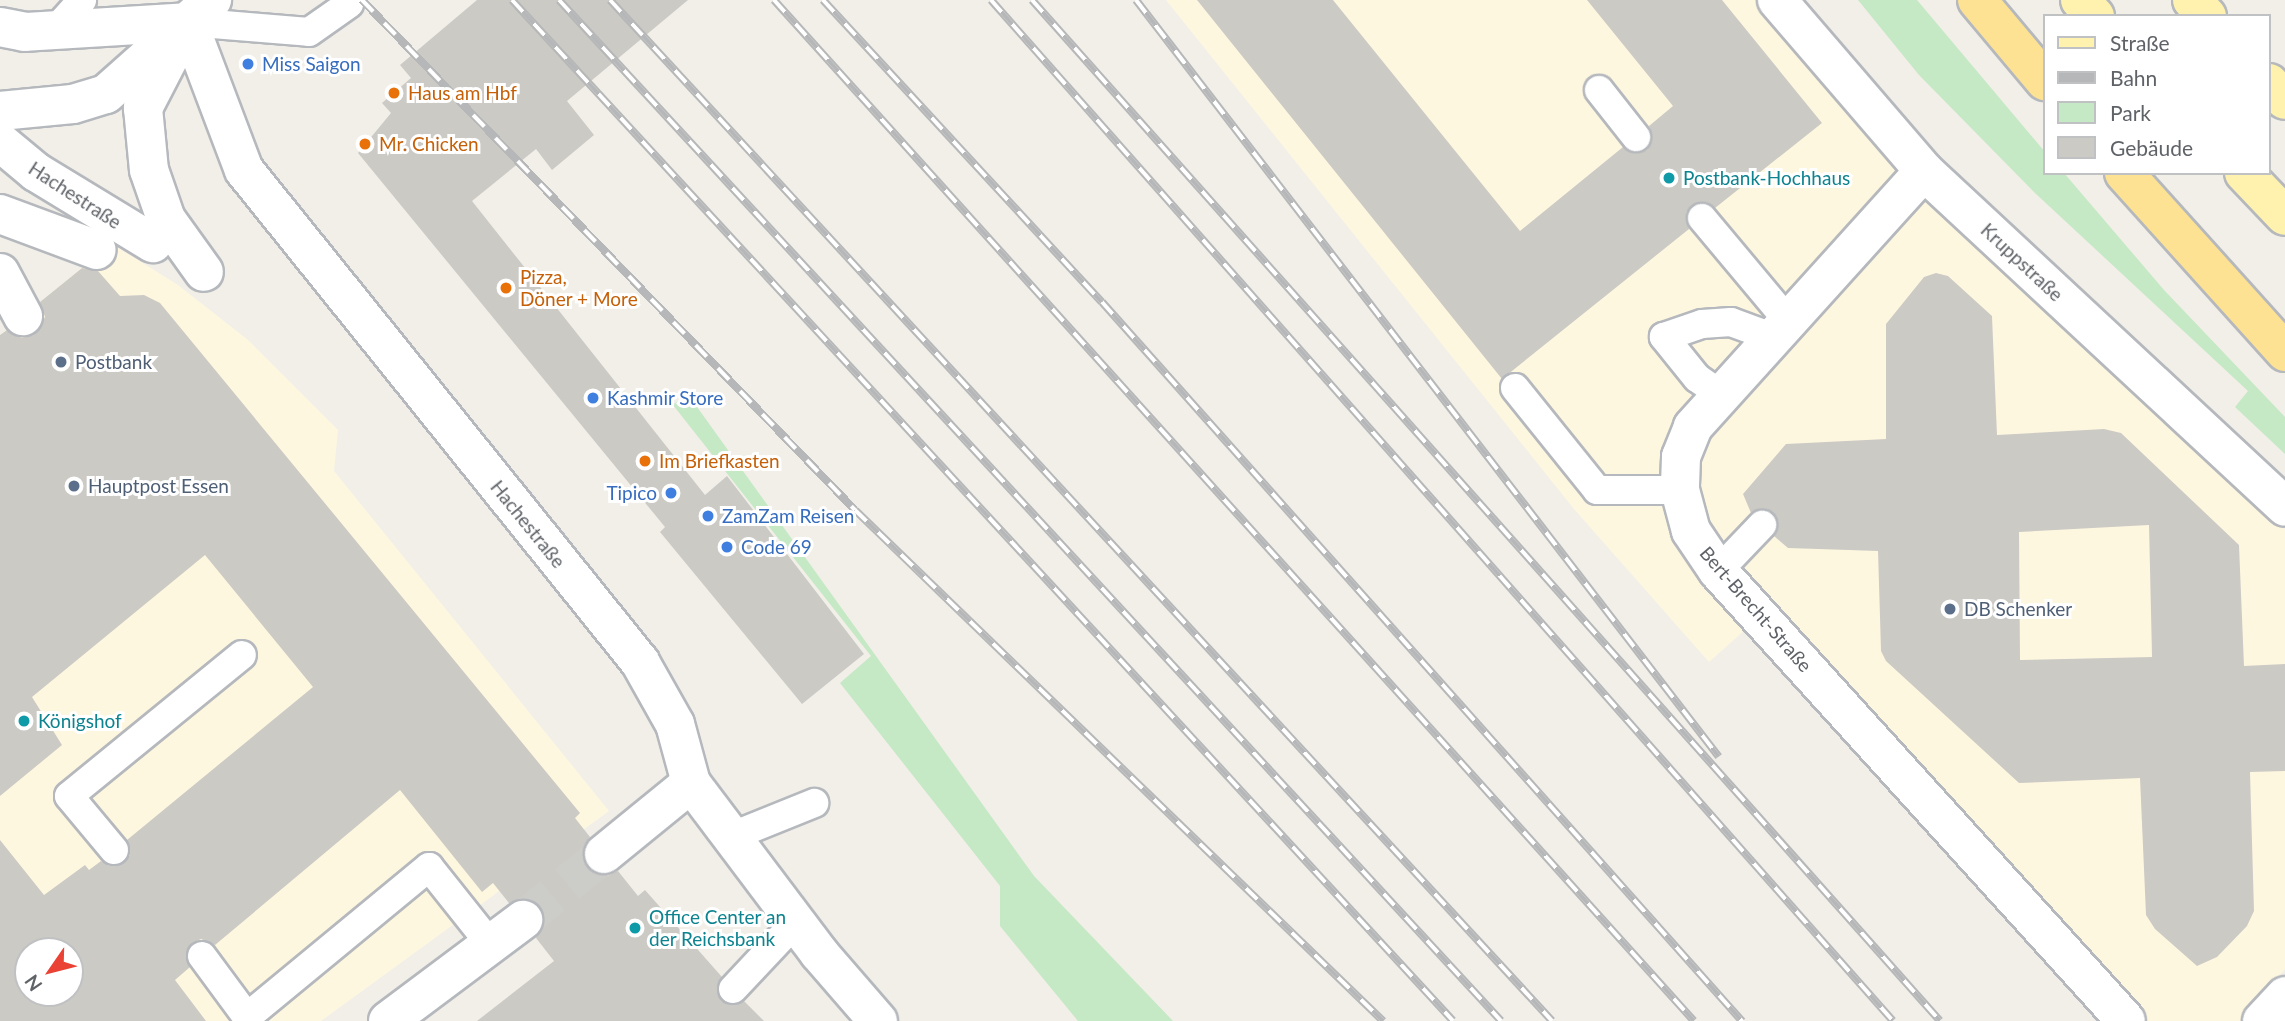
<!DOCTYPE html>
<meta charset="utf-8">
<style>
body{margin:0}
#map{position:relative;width:2285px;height:1021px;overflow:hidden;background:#f1efe8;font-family:Lato,sans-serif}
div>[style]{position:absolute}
.commercial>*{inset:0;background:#fef7e0}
.green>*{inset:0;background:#c5e8c5}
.building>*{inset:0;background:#cccac5}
.minor-tunnel>*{height:38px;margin-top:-19px;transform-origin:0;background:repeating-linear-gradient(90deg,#ccccc8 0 38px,transparent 0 57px)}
.roads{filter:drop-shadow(2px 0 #b5b8bc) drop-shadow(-2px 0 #b5b8bc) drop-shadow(0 2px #b5b8bc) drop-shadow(0 -2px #b5b8bc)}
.service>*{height:28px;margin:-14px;padding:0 14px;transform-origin:14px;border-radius:14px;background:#fff}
.pedestrian>*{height:38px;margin:-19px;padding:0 19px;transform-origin:19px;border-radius:19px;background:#fff}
.minor>*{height:38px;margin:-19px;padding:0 19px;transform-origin:19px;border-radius:19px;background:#fff}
.tertiary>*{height:38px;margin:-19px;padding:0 19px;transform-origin:19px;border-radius:19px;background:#fff}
.secondary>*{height:38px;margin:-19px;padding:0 19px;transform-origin:19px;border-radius:19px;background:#fff}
.primary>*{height:38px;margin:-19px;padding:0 19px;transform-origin:19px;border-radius:19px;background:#fff2af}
.motorway>*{height:38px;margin:-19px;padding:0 19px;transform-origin:19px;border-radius:19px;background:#fde293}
.rail>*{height:8px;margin-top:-4px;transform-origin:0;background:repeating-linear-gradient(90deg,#fff 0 16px,#b6b7b8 0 32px);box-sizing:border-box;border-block:2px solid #b6b7b8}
.dots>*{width:19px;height:19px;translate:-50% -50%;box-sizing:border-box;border:4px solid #fff;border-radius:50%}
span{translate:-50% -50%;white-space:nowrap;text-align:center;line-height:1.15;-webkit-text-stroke:6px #fff;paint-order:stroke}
.shop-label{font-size:19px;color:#366cbe}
.left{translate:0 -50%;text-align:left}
.right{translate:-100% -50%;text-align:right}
.food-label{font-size:19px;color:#c56008}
.culture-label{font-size:19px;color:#0d838f}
.street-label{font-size:19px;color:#5f6368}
.service-label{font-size:19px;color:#4e5e75}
.legend{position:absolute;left:2043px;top:14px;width:228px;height:161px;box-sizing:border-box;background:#fff;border:2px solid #bfc1c3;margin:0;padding:9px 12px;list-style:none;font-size:21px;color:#5f6368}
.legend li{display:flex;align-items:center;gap:14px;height:35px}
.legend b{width:35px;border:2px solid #bfc1c3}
.north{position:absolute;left:14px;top:937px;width:70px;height:70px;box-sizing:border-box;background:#fff;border:2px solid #bfc1c3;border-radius:50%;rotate:235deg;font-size:19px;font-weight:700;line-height:28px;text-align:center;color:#5f6368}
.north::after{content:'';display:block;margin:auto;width:24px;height:32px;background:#ea4335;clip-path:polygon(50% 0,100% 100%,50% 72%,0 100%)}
</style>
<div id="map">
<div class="commercial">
<i style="clip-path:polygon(1166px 0,1761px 0,1908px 172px,1777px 319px,1675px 484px,1756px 620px,1709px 662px,1574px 509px)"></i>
<i style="clip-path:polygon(1922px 187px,2285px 529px,2285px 969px,2242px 1021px,2130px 1021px,1695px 529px,1688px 455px)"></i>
<i style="clip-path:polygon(evenodd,104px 239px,178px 285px,248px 340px,338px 430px,334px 471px,609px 811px,321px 1021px,0 1021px,0 335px,90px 261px,104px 239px,28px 951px,70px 951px,70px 993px,28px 993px,28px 951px)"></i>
</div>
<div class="green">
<i style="clip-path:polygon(1858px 0,1917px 0,2045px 152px,2045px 173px,2064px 173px,2164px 290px,2285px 417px,2285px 454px,2235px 407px,2248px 391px,2035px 193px,1919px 75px)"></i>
<i style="clip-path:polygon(687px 393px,1034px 876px,1173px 1021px,1078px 1021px,1000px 926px,1000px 886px,840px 683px,871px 656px,673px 405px)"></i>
</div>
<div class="building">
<i style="clip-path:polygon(477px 0,688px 0,567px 101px,594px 135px,552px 170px,536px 149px,472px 201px,705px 495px,727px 476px,864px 654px,802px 704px,660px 532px,665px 527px,358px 153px,391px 113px,382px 103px,411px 78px,400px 65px)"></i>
<i style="clip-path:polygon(1197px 0,1333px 0,1520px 231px,1623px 147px,1638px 153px,1647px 150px,1652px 135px,1649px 126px,1673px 106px,1587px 0,1722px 0,1822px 123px,1715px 208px,1707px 202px,1692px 205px,1686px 213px,1689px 229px,1502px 379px)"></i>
<i style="clip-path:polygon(evenodd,82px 268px,98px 271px,120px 296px,144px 295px,160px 303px,580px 813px,575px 818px,590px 837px,582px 857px,588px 868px,607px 876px,618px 871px,638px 896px,645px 890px,722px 977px,717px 986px,721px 1001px,730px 1005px,744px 1001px,764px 1021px,477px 1021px,554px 961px,536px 938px,545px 917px,531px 900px,509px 903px,493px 883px,482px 892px,400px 790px,215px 945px,201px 939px,192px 943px,186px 957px,190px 967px,175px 980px,206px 1021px,0 1021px,0 840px,44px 895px,85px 865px,89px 870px,101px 861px,109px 866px,124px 863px,130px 855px,127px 840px,313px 687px,205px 555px,32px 697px,62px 745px,0 796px,0 335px,7px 330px,22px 338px,34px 335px,45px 317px,40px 302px,82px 268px,28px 951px,70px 951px,70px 993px,28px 993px,28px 951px)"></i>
<i style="clip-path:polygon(evenodd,1936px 273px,1948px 276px,1992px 316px,1997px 435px,2104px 429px,2121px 433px,2239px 545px,2244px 666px,2285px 664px,2285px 771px,2250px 772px,2254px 911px,2247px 926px,2217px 957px,2197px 966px,2155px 929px,2146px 915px,2140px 778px,2019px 783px,1886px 661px,1881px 651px,1878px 551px,1788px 548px,1774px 536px,1778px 528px,1774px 514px,1765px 509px,1751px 513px,1743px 494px,1786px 444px,1886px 439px,1886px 324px,1924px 277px,1936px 273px,2149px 525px,2152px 657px,2020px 660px,2019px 532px,2149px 525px)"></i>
</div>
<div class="minor-tunnel">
<i style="left:523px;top:920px;width:104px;rotate:-39.2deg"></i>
</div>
<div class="roads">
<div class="service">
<i style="left:188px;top:22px;width:121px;rotate:4.7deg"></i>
<i style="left:309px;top:32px;width:49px;rotate:-35deg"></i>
<i style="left:56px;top:29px;width:39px;rotate:-48deg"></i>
<i style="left:1599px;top:90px;width:60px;rotate:51.8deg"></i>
<i style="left:1702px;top:218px;width:134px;rotate:50.1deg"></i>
<i style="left:1515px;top:388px;width:131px;rotate:51.2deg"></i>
<i style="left:1597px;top:490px;width:83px"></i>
<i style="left:1720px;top:394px;width:28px;rotate:-145deg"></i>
<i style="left:1697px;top:378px;width:53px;rotate:-128.8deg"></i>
<i style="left:1664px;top:337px;width:40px;rotate:-18.9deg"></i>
<i style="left:1702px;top:324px;width:29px;rotate:-4deg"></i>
<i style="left:1731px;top:322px;width:44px;rotate:20.1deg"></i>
<i style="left:1718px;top:571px;width:64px;rotate:-46.3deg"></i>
<i style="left:730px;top:837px;width:91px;rotate:-22deg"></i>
<i style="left:114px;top:850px;width:70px;rotate:-129.8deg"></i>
<i style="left:69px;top:796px;width:223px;rotate:-39.2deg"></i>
<i style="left:202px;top:956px;width:76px;rotate:53.6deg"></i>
<i style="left:733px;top:989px;width:91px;rotate:-46.8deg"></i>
<i style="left:250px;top:1021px;width:5px;rotate:-127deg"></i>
<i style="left:247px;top:1017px;width:236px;rotate:-39.5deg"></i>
<i style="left:429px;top:867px;width:100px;rotate:51.5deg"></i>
</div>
<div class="pedestrian">
<i style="left:0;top:214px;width:103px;rotate:20.4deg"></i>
<i style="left:0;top:273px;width:49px;rotate:61.9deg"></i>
</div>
<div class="minor">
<i style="left:1777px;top:0;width:225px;rotate:49.3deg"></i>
<i style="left:1924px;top:171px;width:493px;rotate:42.9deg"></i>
<i style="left:1924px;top:171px;width:345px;rotate:132.1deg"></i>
<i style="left:1693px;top:427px;width:32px;rotate:112deg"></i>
<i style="left:1681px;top:457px;width:33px;rotate:92deg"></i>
<i style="left:1680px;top:490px;width:42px;rotate:75deg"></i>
<i style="left:1691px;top:531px;width:48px;rotate:56deg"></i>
<i style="left:1718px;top:571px;width:607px;rotate:47.8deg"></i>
<i style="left:604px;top:854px;width:112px;rotate:-39.2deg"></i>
<i style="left:388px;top:1021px;width:169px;rotate:-36.8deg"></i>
<i style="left:2262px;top:1021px;width:34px;rotate:-47deg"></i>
</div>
<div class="tertiary">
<i style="left:188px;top:22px;width:158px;rotate:69.3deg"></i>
<i style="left:244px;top:170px;width:632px;rotate:51.17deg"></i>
<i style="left:640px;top:662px;width:71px;rotate:60.6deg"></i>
<i style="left:675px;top:724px;width:61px;rotate:74.8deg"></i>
<i style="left:691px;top:783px;width:213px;rotate:53deg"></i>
<i style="left:819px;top:953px;width:90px;rotate:49.1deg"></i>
<i style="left:187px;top:23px;width:96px;rotate:117.4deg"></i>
<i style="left:143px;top:108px;width:62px;rotate:84.5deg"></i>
<i style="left:149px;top:170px;width:52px;rotate:70.9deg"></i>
<i style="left:166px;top:219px;width:65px;rotate:54.4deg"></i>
<i style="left:0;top:142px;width:47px;rotate:39.8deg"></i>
<i style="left:36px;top:172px;width:137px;rotate:31.3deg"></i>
</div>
<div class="secondary">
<i style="left:0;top:27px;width:25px;rotate:11deg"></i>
<i style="left:25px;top:32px;width:163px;rotate:-3.5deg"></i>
<i style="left:0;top:111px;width:73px;rotate:-5.5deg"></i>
<i style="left:73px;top:104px;width:34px;rotate:-17deg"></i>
<i style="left:106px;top:94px;width:142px;rotate:-41.6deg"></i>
</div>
<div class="primary">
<i style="left:2080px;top:0;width:22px;rotate:47deg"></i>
<i style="left:2192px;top:0;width:22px;rotate:47deg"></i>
<i style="left:2269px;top:83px;width:23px;rotate:47deg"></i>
<i style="left:2244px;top:173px;width:59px;rotate:46.4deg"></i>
</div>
<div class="motorway">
<i style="left:1977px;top:0;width:106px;rotate:50deg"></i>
<i style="left:2124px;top:173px;width:241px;rotate:48deg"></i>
</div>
</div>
<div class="rail">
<i style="left:362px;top:0;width:709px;rotate:45.97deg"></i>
<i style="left:855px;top:510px;width:735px;rotate:44.06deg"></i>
<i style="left:512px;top:0;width:1388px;rotate:47.33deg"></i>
<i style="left:559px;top:0;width:1389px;rotate:47.3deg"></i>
<i style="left:610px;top:0;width:1389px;rotate:47.3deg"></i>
<i style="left:774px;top:0;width:1374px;rotate:47.98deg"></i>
<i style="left:823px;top:0;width:411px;rotate:47.3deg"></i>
<i style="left:1102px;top:302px;width:963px;rotate:48.33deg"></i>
<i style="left:991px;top:0;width:1362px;rotate:48.54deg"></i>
<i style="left:1032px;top:0;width:1366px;rotate:48.35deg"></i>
<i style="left:1136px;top:0;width:955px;rotate:52.4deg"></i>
</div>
<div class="dots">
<i style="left:248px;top:64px;background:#3f7fe0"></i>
<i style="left:394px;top:93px;background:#e8710a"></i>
<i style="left:365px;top:144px;background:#e8710a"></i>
<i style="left:1669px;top:178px;background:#0f9aa8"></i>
<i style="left:506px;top:288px;background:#e8710a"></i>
<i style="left:61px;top:362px;background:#5c6f8a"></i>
<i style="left:593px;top:398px;background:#3f7fe0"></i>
<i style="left:645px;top:461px;background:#e8710a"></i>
<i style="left:74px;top:486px;background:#5c6f8a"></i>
<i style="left:671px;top:493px;background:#3f7fe0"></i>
<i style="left:708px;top:516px;background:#3f7fe0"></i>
<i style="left:727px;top:547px;background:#3f7fe0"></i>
<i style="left:1950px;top:609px;background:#5c6f8a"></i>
<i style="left:24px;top:721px;background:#0f9aa8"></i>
<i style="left:635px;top:928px;background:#0f9aa8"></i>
</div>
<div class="shop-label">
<span class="left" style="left:262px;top:64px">Miss Saigon</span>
<span class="left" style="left:607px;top:398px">Kashmir Store</span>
<span class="right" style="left:657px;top:493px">Tipico</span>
<span class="left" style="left:722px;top:516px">ZamZam Reisen</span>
<span class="left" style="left:741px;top:547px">Code 69</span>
</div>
<div class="food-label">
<span class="left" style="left:408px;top:93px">Haus am Hbf</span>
<span class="left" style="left:379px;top:144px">Mr. Chicken</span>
<span class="left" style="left:520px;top:288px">Pizza,<br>Döner + More</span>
<span class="left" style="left:659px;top:461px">Im Briefkasten</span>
</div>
<div class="culture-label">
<span class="left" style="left:1683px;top:178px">Postbank-Hochhaus</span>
<span class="left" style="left:38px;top:721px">Königshof</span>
<span class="left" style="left:649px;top:928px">Office Center an<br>der Reichsbank</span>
</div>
<div class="street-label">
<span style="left:75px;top:195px;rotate:33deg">Hachestraße</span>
<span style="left:2022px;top:262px;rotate:43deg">Kruppstraße</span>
<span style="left:528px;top:524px;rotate:51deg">Hachestraße</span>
<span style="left:1756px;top:609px;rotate:49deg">Bert-Brecht-Straße</span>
</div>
<div class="service-label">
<span class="left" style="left:75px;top:362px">Postbank</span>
<span class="left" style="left:88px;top:486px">Hauptpost Essen</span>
<span class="left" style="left:1964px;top:609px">DB Schenker</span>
</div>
<ul class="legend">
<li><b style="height:9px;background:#fff2af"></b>Straße</li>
<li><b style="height:9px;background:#b6b7b8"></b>Bahn</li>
<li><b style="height:19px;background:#c5e8c5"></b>Park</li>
<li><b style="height:19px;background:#cccac5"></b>Gebäude</li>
</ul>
<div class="north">N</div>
</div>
